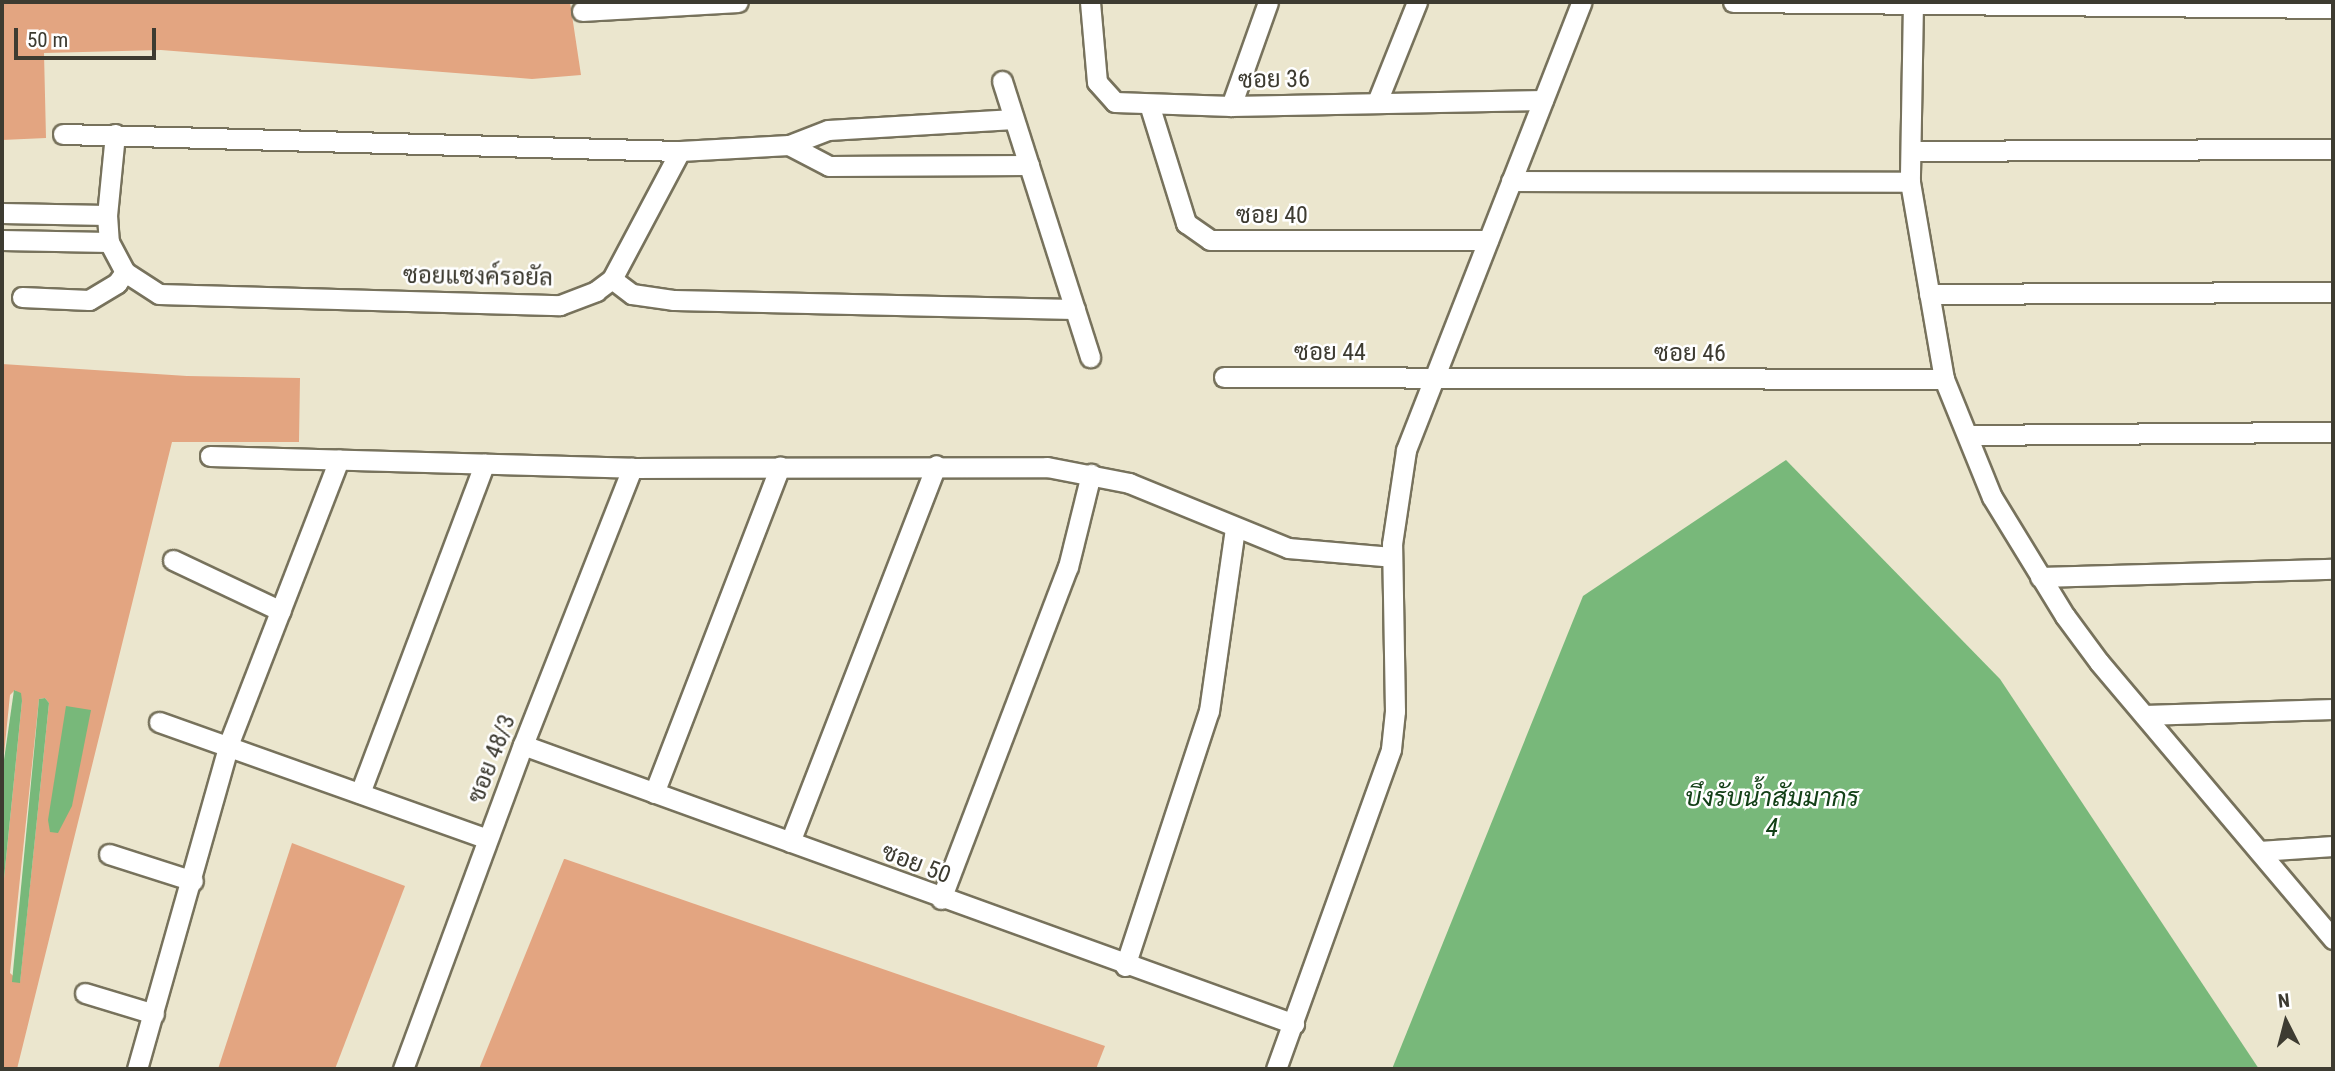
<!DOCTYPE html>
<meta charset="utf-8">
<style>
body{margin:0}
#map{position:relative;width:2335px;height:1071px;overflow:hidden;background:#ebe6ce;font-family:"Roboto Condensed",Sarabun,sans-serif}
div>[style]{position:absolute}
.green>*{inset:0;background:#e3a581}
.water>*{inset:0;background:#78b87a}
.roads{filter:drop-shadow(2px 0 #77725c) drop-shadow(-2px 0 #77725c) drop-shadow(0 2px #77725c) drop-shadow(0 -2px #77725c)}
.street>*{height:19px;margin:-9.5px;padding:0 9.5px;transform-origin:9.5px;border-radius:9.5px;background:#fff}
span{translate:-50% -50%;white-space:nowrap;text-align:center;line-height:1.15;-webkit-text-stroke:5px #fff;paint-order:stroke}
.street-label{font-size:24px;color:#3d3b31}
.water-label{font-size:26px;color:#134017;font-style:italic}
.frame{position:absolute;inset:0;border:4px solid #3d3b31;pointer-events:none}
.north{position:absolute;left:2251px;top:987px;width:70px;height:70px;-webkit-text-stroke:5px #fff;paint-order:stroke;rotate:354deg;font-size:19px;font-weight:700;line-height:28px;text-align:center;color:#3d3b31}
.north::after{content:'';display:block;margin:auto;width:24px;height:32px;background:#3d3b31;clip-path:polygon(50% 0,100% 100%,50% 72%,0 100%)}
.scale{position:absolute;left:14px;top:28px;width:142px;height:32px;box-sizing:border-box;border:4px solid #3d3b31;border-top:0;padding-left:9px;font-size:21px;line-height:24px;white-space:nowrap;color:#3d3b31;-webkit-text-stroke:5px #fff;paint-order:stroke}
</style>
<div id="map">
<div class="green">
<i style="clip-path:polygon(2px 2px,570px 2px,581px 75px,532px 79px,161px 50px,44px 53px,46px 138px,2px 140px)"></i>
<i style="clip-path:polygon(evenodd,2px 364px,187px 376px,300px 378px,299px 442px,172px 442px,17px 1069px,2px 1069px,2px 898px,22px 701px,15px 690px,10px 695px,2px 774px,2px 364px,45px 698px,49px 703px,20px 982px,10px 973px,39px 699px,45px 698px)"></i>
<i style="clip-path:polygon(292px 843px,405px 886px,335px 1069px,218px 1069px)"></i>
<i style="clip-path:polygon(564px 859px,565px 859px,1105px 1046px,1096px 1069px,479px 1069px)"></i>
</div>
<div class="water">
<i style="clip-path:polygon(1786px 460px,2000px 679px,2259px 1069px,1392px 1069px,1583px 596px)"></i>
<i style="clip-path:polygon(14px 690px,21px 693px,22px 701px,2px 898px,2px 774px)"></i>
<i style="clip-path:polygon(45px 698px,49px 703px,20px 983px,12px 982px,39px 699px)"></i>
<i style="clip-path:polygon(66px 706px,91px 710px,72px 806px,58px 833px,50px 832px,48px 820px)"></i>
</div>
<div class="roads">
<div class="street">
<i style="left:1090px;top:2px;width:80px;rotate:85deg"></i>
<i style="left:1097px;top:82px;width:27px;rotate:48deg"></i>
<i style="left:1115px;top:102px;width:116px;rotate:2deg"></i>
<i style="left:1231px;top:106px;width:312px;rotate:-1.1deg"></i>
<i style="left:1733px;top:2px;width:600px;rotate:0.57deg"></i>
<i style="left:1913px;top:2px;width:180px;rotate:91deg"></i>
<i style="left:1910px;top:182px;width:200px;rotate:80.2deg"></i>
<i style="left:1944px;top:379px;width:127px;rotate:67.9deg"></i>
<i style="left:1992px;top:497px;width:140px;rotate:58.5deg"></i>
<i style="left:2065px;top:616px;width:57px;rotate:53.5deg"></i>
<i style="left:2099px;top:662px;width:363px;rotate:49.8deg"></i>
<i style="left:582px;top:11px;width:156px;rotate:-3.3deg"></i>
<i style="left:1002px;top:81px;width:290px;rotate:72.3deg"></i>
<i style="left:1377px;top:102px;width:108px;rotate:-68.2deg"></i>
<i style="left:1149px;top:104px;width:125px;rotate:72.7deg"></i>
<i style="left:1186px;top:223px;width:29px;rotate:35deg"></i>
<i style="left:1210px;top:240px;width:278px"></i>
<i style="left:1231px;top:106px;width:110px;rotate:-70.4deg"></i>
<i style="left:63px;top:134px;width:617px;rotate:1.58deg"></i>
<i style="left:115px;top:134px;width:81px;rotate:95.6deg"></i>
<i style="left:107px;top:215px;width:27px;rotate:86deg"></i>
<i style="left:109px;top:242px;width:34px;rotate:62deg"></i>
<i style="left:125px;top:272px;width:40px;rotate:32.9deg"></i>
<i style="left:159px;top:294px;width:401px;rotate:1.6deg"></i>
<i style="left:560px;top:305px;width:39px;rotate:-21deg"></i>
<i style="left:596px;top:291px;width:20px;rotate:-37deg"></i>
<i style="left:612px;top:279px;width:145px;rotate:-62deg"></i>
<i style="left:680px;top:151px;width:109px;rotate:-3.2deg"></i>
<i style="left:789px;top:145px;width:42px;rotate:-21deg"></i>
<i style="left:828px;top:130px;width:186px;rotate:-3.4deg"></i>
<i style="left:789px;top:145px;width:45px;rotate:27.7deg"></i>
<i style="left:829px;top:166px;width:200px;rotate:-0.3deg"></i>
<i style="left:1911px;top:151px;width:422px;rotate:-0.3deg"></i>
<i style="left:1511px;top:181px;width:399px;rotate:0.1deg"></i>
<i style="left:2px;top:213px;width:105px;rotate:1.1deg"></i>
<i style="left:2px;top:240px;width:107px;rotate:1.1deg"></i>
<i style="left:612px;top:279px;width:25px;rotate:37deg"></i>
<i style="left:632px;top:294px;width:41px;rotate:8.3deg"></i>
<i style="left:673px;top:300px;width:402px;rotate:1.3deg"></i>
<i style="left:1929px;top:294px;width:404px;rotate:-0.3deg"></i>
<i style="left:22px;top:297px;width:67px;rotate:2.6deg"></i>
<i style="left:89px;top:300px;width:33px;rotate:-31deg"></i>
<i style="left:117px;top:283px;width:14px;rotate:-54deg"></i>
<i style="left:1224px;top:377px;width:720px;rotate:0.16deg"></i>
<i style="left:1968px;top:435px;width:365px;rotate:-0.5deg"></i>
<i style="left:210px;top:456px;width:422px;rotate:1.6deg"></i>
<i style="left:632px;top:468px;width:415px;rotate:-0.1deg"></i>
<i style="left:1047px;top:467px;width:84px;rotate:11deg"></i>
<i style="left:1129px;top:483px;width:172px;rotate:22.2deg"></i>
<i style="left:1288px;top:548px;width:104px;rotate:4.9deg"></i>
<i style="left:173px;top:560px;width:119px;rotate:25.3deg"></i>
<i style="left:2040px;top:577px;width:293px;rotate:-1.6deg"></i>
<i style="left:2144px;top:715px;width:189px;rotate:-1.8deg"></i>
<i style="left:159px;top:722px;width:348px;rotate:19.6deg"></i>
<i style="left:523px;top:745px;width:820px;rotate:19.89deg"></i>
<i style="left:360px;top:793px;width:352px;rotate:-69.3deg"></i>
<i style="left:654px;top:793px;width:350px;rotate:-68.9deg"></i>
<i style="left:790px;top:842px;width:404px;rotate:-68.8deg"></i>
<i style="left:2259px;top:851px;width:74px;rotate:-3.9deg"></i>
<i style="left:109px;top:854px;width:88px;rotate:17.8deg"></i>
<i style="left:941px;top:899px;width:355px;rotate:-69.1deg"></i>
<i style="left:1068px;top:567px;width:96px;rotate:-76.1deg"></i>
<i style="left:1125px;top:966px;width:268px;rotate:-71.8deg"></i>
<i style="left:1209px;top:711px;width:184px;rotate:-81.9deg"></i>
<i style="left:85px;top:993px;width:72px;rotate:16.9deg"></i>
<i style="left:137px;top:1069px;width:339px;rotate:-74.2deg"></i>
<i style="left:229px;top:743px;width:304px;rotate:-68.8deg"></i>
<i style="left:403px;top:1069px;width:346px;rotate:-69.7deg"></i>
<i style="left:523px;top:745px;width:298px;rotate:-68.5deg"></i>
<i style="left:1276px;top:1069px;width:340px;rotate:-70.2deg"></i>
<i style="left:1391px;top:749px;width:38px;rotate:-84deg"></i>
<i style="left:1395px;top:711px;width:167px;rotate:-91deg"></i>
<i style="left:1392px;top:544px;width:95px;rotate:-81.5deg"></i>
<i style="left:1406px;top:450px;width:481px;rotate:-68.6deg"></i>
</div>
</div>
<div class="street-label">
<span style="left:1274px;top:80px;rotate:-1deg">ซอย 36</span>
<span style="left:1272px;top:216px">ซอย 40</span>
<span style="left:478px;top:277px;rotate:1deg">ซอยแซงค์รอยัล</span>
<span style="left:1330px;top:353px">ซอย 44</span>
<span style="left:1690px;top:354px">ซอย 46</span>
<span style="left:492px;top:759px;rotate:-69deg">ซอย 48/3</span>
<span style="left:916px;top:864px;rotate:21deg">ซอย 50</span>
</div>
<div class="water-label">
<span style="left:1772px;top:813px">บึงรับน้ำสัมมากร<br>4</span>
</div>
<div class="frame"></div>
<div class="north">N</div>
<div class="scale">50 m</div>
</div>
